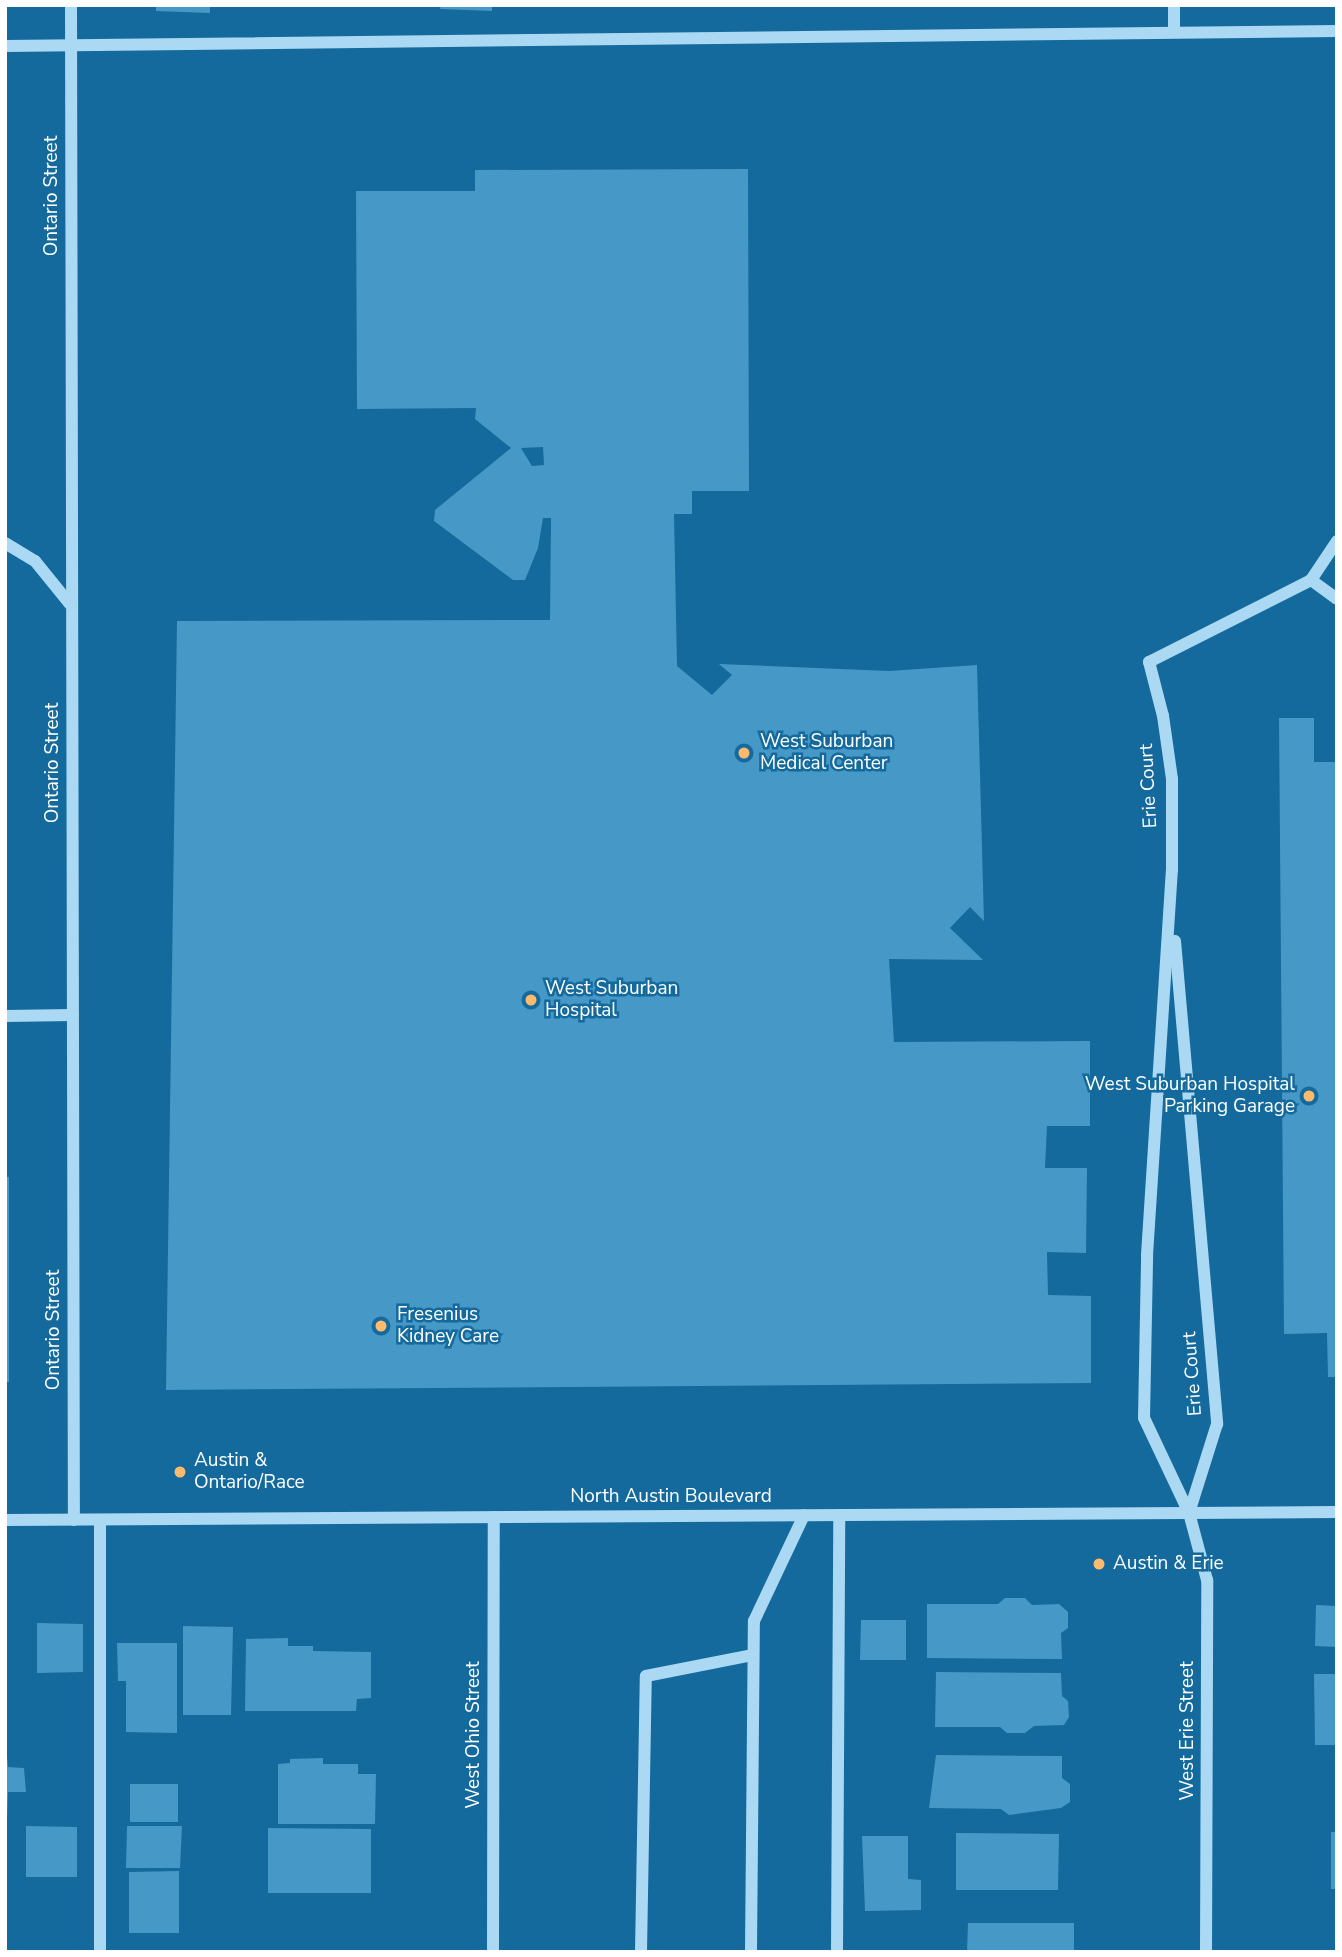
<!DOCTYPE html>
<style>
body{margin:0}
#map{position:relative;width:1342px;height:1957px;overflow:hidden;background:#146a9d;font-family:"Nunito Sans",sans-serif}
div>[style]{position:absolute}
.building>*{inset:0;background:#4698c7}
.minor>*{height:12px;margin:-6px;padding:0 6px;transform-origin:6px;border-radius:6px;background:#abd9f3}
.dots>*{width:19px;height:19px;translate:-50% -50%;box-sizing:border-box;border:4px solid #146a9d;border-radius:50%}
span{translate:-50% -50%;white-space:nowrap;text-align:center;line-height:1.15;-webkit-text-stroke:5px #146a9d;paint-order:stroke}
.street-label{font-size:19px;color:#fff}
.poi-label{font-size:19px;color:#fff}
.left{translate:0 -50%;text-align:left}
.right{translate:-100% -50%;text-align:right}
.frame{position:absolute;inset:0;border:7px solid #fff;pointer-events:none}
</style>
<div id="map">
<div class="building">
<i style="clip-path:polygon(156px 5px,210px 5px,210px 13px,156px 11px)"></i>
<i style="clip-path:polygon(441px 5px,492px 5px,492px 11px,440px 9px)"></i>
<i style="clip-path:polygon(evenodd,748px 169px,749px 491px,692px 491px,692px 514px,674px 514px,677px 666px,712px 695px,732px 675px,719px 664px,889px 671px,977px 665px,984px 921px,970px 907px,950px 928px,983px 960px,889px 959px,894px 1042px,1090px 1041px,1090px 1126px,1047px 1126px,1045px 1168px,1087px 1168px,1086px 1253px,1047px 1252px,1048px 1295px,1091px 1296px,1091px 1383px,166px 1390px,177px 621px,550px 620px,551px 518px,543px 518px,538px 548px,525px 580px,513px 580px,434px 521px,435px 510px,511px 448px,475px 419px,476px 408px,357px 409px,356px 191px,475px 191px,475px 170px,748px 169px,543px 447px,544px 465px,532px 466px,521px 448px,543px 447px)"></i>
<i style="clip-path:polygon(1279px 718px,1314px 718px,1314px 762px,1337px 762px,1337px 1377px,1328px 1377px,1327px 1333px,1284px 1334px)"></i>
<i style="clip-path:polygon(5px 1177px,9px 1177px,9px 1382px,5px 1382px)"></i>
<i style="clip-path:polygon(1005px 1598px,1025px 1598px,1032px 1605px,1059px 1604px,1068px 1612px,1068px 1628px,1061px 1633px,1062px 1659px,927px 1658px,927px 1604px,998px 1604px)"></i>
<i style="clip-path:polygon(1316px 1605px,1337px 1606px,1337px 1647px,1315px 1646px)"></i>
<i style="clip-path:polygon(861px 1620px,906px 1620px,906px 1660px,860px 1660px)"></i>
<i style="clip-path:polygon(37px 1623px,83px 1624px,83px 1672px,37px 1673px)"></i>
<i style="clip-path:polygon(183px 1626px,233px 1627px,231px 1715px,183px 1715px)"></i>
<i style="clip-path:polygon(288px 1638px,288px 1646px,313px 1646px,313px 1651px,371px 1652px,371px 1698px,357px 1699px,356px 1711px,245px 1711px,246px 1639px)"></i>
<i style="clip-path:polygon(117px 1643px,177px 1643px,177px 1733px,126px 1732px,126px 1681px,118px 1681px)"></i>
<i style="clip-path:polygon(936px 1672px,1061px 1673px,1062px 1696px,1068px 1701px,1069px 1717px,1064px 1725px,1034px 1726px,1025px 1733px,1007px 1733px,1000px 1727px,935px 1727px)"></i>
<i style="clip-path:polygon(1314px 1674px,1337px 1674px,1337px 1745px,1315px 1745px)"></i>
<i style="clip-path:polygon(5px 1737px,8px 1767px,24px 1768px,26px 1792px,8px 1792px,8px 1820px)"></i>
<i style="clip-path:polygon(936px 1755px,1062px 1756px,1062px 1778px,1070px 1784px,1070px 1802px,1061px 1808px,1009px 1815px,1001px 1809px,929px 1808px)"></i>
<i style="clip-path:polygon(323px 1758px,323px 1764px,358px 1764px,358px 1774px,376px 1774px,375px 1824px,278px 1824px,278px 1764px,290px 1763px,290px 1759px)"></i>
<i style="clip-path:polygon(130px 1784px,178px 1784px,178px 1822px,130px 1822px)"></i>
<i style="clip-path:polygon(26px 1826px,77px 1827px,77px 1877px,26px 1877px)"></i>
<i style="clip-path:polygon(127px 1826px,182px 1826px,180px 1868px,126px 1868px)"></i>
<i style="clip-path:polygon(268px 1828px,371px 1829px,371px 1893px,268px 1893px)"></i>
<i style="clip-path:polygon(1331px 1832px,1337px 1832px,1337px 1889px,1331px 1889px)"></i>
<i style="clip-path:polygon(956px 1833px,1059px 1834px,1058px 1890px,956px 1890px)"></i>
<i style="clip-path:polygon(862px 1836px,908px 1836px,908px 1879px,921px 1880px,921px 1910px,865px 1911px)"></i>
<i style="clip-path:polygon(179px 1871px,179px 1933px,129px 1933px,129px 1872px)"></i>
<i style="clip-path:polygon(968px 1923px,1074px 1923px,1074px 1952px,967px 1952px)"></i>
</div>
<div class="minor">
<i style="left:71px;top:5px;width:1515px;rotate:89.89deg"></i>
<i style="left:1174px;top:5px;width:27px;rotate:90deg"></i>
<i style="left:5px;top:46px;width:1332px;rotate:-0.65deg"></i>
<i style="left:1337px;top:541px;width:47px;rotate:123.7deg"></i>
<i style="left:1311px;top:580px;width:32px;rotate:36deg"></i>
<i style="left:5px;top:543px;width:35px;rotate:31deg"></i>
<i style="left:35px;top:561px;width:55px;rotate:50.9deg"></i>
<i style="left:1175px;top:941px;width:485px;rotate:85deg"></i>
<i style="left:1217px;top:1424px;width:93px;rotate:107.5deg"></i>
<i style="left:5px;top:1016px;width:68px;rotate:-0.8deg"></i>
<i style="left:5px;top:1520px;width:1332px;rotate:-0.34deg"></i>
<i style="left:100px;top:1952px;width:432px;rotate:-90deg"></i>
<i style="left:493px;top:1952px;width:435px;rotate:-89.9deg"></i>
<i style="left:641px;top:1952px;width:276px;rotate:-89deg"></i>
<i style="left:646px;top:1676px;width:108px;rotate:-11.2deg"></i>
<i style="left:751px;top:1952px;width:331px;rotate:-89.5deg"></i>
<i style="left:754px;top:1621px;width:117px;rotate:-64.7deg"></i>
<i style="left:837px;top:1952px;width:437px;rotate:-89.7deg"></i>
<i style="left:1206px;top:1952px;width:372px;rotate:-89.8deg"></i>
<i style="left:1207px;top:1580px;width:69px;rotate:-105deg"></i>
<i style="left:1189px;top:1513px;width:105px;rotate:-115.3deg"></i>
<i style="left:1144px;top:1418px;width:163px;rotate:-88.9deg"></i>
<i style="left:1147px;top:1255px;width:386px;rotate:-86.3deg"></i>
<i style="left:1172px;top:870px;width:91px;rotate:-90deg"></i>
<i style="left:1172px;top:779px;width:64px;rotate:-98.1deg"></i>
<i style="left:1163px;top:716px;width:56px;rotate:-104.5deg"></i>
<i style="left:1149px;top:662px;width:182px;rotate:-26.8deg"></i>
</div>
<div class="dots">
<i style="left:744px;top:753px;background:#ffba6e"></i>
<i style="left:531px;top:1000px;background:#ffba6e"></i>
<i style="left:1309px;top:1096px;background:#ffba6e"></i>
<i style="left:381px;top:1326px;background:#ffba6e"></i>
<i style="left:180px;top:1472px;background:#ffba6e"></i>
<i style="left:1099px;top:1564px;background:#ffba6e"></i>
</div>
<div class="street-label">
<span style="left:52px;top:196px;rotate:-90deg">Ontario Street</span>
<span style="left:53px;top:763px;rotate:-90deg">Ontario Street</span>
<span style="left:1149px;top:786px;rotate:-93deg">Erie Court</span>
<span style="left:54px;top:1330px;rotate:-90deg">Ontario Street</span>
<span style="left:1193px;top:1374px;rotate:-94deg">Erie Court</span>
<span style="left:671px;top:1497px">North Austin Boulevard</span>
<span style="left:1188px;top:1731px;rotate:-90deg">West Erie Street</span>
<span style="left:474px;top:1735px;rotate:-90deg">West Ohio Street</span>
</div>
<div class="poi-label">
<span class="left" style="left:760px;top:753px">West Suburban<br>Medical Center</span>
<span class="left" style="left:545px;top:1000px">West Suburban<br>Hospital</span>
<span class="right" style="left:1295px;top:1096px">West Suburban Hospital<br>Parking Garage</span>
<span class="left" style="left:397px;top:1326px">Fresenius<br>Kidney Care</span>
<span class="left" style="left:194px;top:1472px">Austin &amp;<br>Ontario/Race</span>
<span class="left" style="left:1113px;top:1564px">Austin &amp; Erie</span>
</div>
<div class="frame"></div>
</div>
